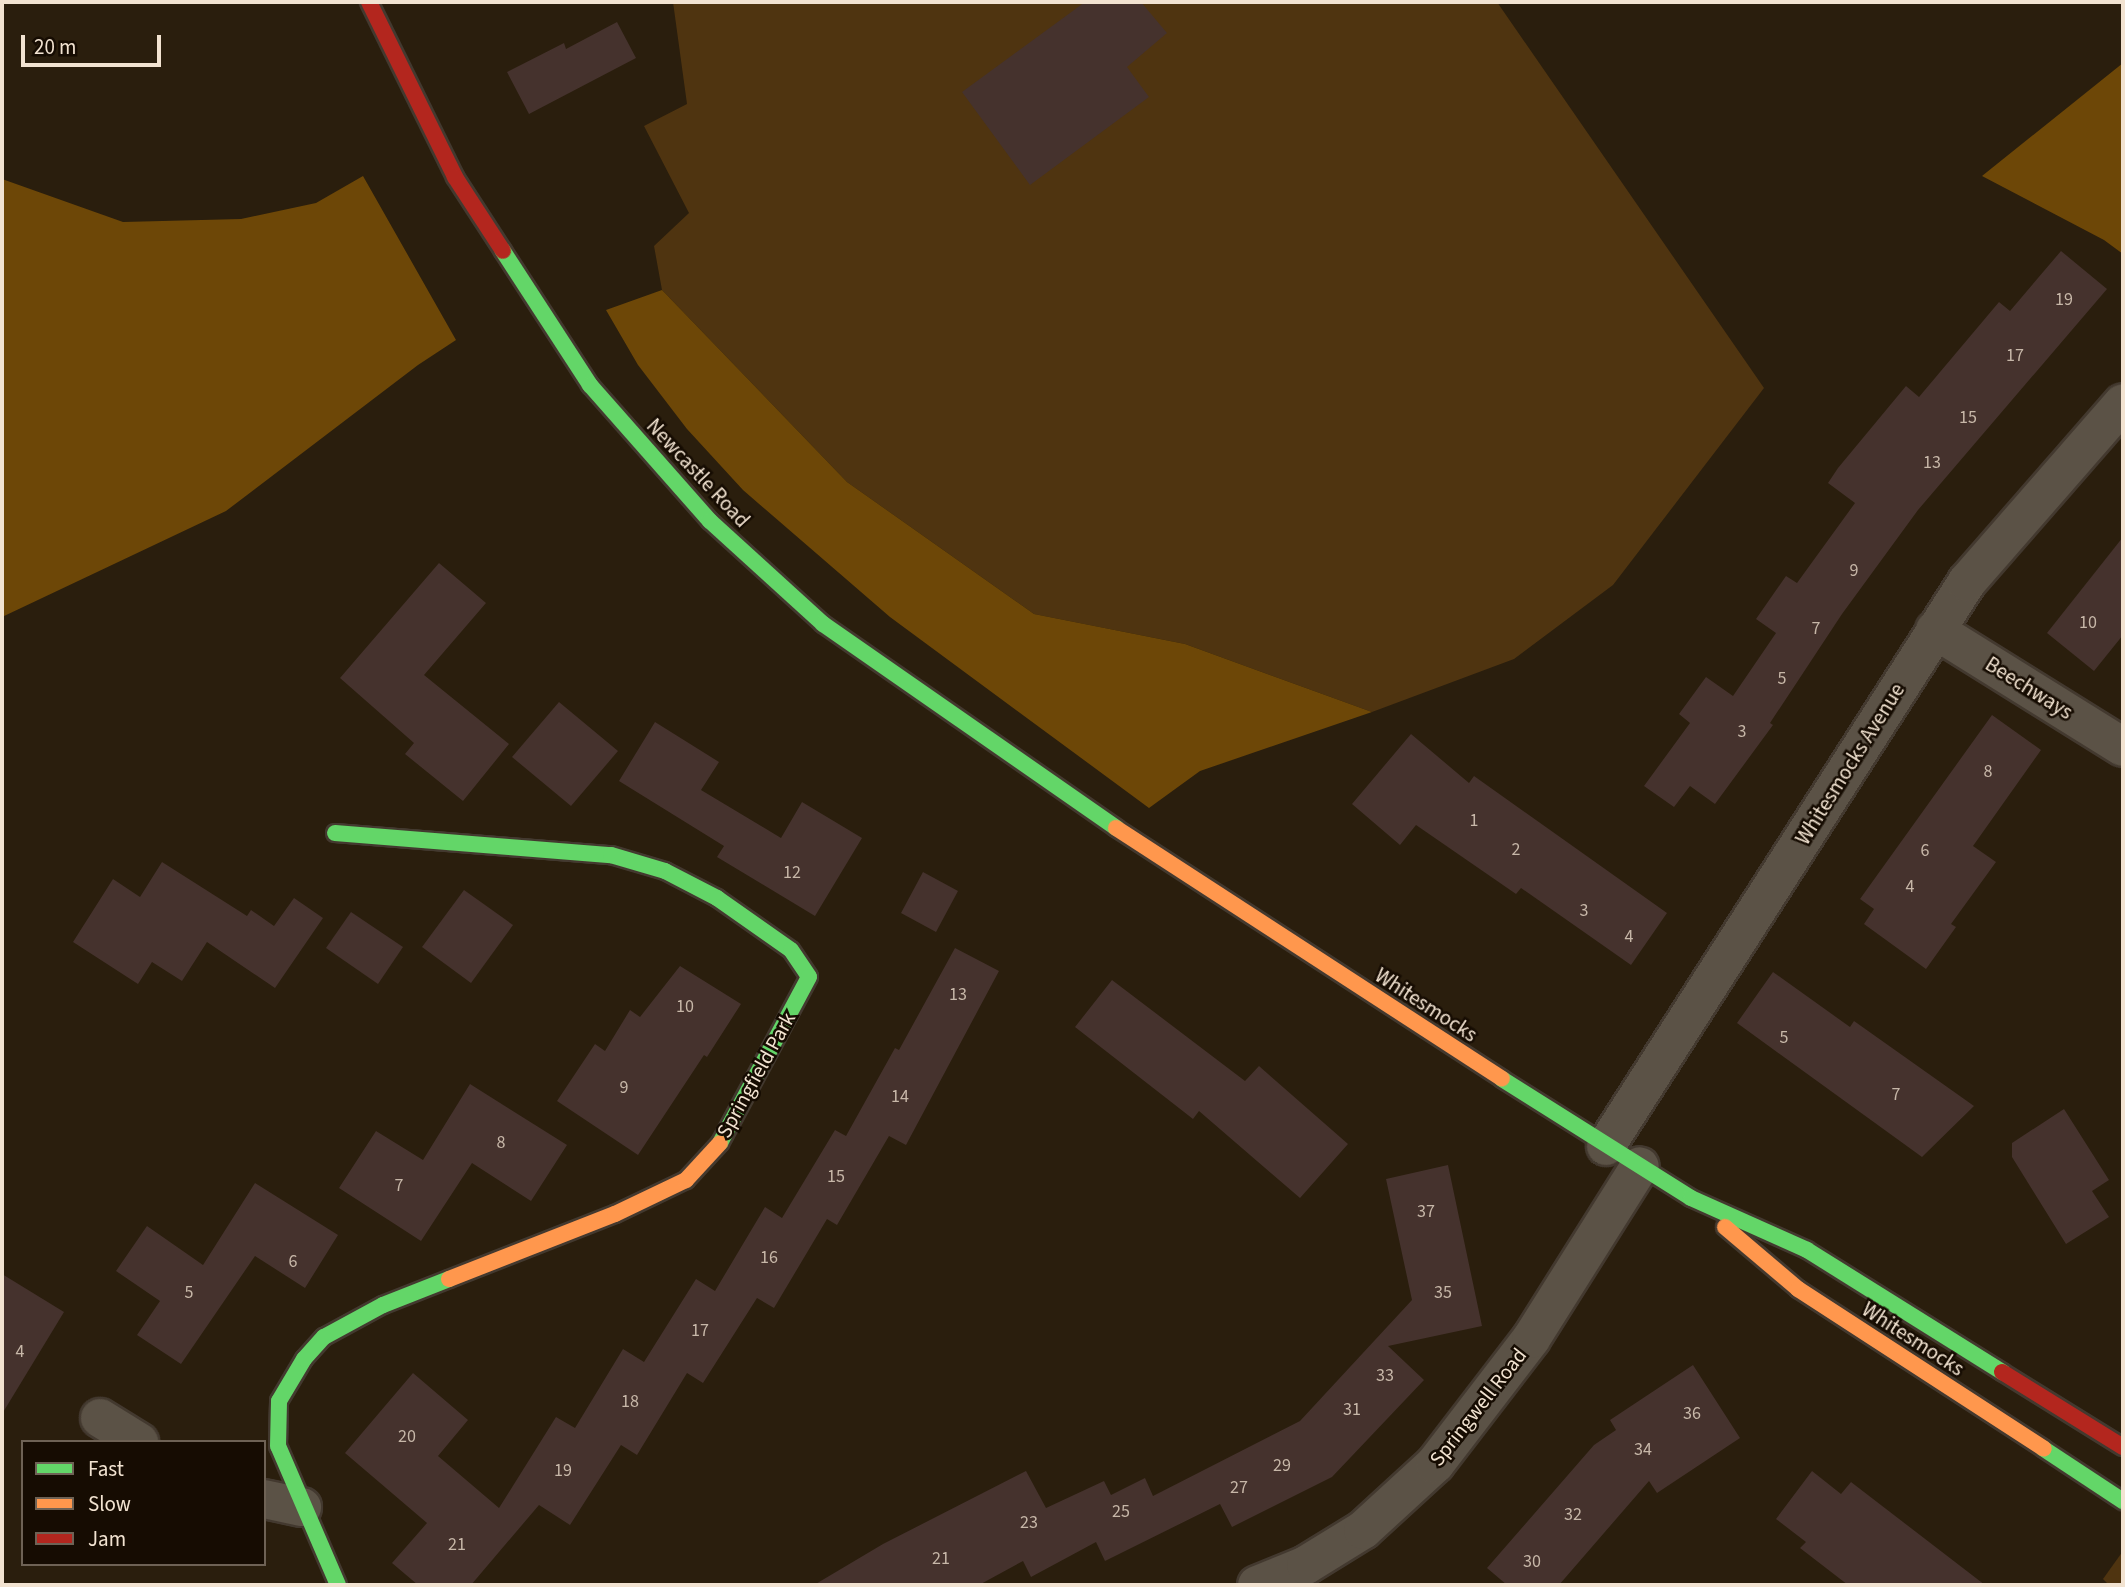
<!DOCTYPE html>
<style>
body{margin:0}
#map{position:relative;width:2125px;height:1587px;overflow:hidden;background:#2a1e0d;font-family:"Source Sans 3",sans-serif}
div>[style]{position:absolute}
.green>*{inset:0;background:#4f3410}
.forest>*{inset:0;background:#6d4707}
.building>*{inset:0;background:#45322d}
.roads{filter:drop-shadow(2px 0 #43392f) drop-shadow(-2px 0 #43392f) drop-shadow(0 2px #43392f) drop-shadow(0 -2px #43392f)}
.street>*{height:38px;margin:-19px;padding:0 19px;transform-origin:19px;border-radius:19px;background:#5b5246}
.fast>*{height:16px;margin:-8px;padding:0 8px;transform-origin:8px;border-radius:8px;background:#63d668}
.slow>*{height:16px;margin:-8px;padding:0 8px;transform-origin:8px;border-radius:8px;background:#ff974d}
.jam>*{height:16px;margin:-8px;padding:0 8px;transform-origin:8px;border-radius:8px;background:#b3261e}
span{translate:-50% -50%;white-space:nowrap;text-align:center;line-height:1.15;-webkit-text-stroke:5px #160c02;paint-order:stroke}
.number-label{font-size:18px;color:#c7b7a8}
.number-label span{-webkit-text-stroke-width:0}
.street-label{font-size:21px;color:#f2e3d1}
.frame{position:absolute;inset:0;border:4px solid #f2e3d1;pointer-events:none}
.legend{position:absolute;left:21px;top:1440px;width:245px;height:126px;box-sizing:border-box;background:#160c02;border:2px solid #6e6255;margin:0;padding:9px 12px;list-style:none;font-size:21px;color:#f2e3d1}
.legend li{display:flex;align-items:center;gap:14px;height:35px}
.legend b{width:35px;border:2px solid #6e6255}
.scale{position:absolute;left:21px;top:35px;width:140px;height:32px;box-sizing:border-box;border:4px solid #f2e3d1;border-top:0;padding-left:9px;font-size:21px;line-height:24px;white-space:nowrap;color:#f2e3d1;-webkit-text-stroke:5px #160c02;paint-order:stroke}
</style>
<div id="map">
<div class="green">
<i style="clip-path:polygon(673px 2px,1497px 2px,1764px 388px,1613px 585px,1514px 659px,1372px 712px,1185px 644px,1034px 614px,847px 482px,662px 290px,654px 246px,689px 213px,644px 126px,687px 104px)"></i>
<i style="clip-path:polygon(2123px 1551px,2123px 1585px,2109px 1585px,2103px 1579px)"></i>
</div>
<div class="forest">
<i style="clip-path:polygon(2123px 63px,2123px 254px,2104px 240px,1982px 176px)"></i>
<i style="clip-path:polygon(363px 176px,456px 340px,418px 365px,226px 511px,2px 617px,2px 179px,123px 222px,241px 219px,316px 203px)"></i>
<i style="clip-path:polygon(662px 290px,847px 482px,1034px 614px,1185px 644px,1372px 712px,1200px 771px,1149px 808px,890px 617px,743px 490px,687px 429px,638px 365px,606px 310px)"></i>
</div>
<div class="building">
<i style="clip-path:polygon(1085px 2px,1141px 2px,1167px 33px,1127px 67px,1149px 97px,1030px 185px,962px 92px)"></i>
<i style="clip-path:polygon(617px 22px,636px 58px,529px 114px,507px 72px,564px 43px,566px 49px)"></i>
<i style="clip-path:polygon(2061px 251px,2107px 289px,1918px 510px,1842px 614px,1770px 723px,1773px 725px,1715px 804px,1690px 786px,1674px 807px,1644px 786px,1690px 723px,1679px 714px,1706px 677px,1733px 696px,1776px 633px,1756px 619px,1786px 576px,1797px 583px,1855px 503px,1828px 483px,1838px 468px,1906px 386px,1919px 397px,1999px 302px,2010px 311px)"></i>
<i style="clip-path:polygon(2123px 537px,2123px 635px,2094px 671px,2047px 633px)"></i>
<i style="clip-path:polygon(439px 563px,486px 603px,424px 675px,509px 744px,463px 801px,405px 754px,414px 743px,340px 678px)"></i>
<i style="clip-path:polygon(559px 702px,618px 751px,571px 806px,512px 757px)"></i>
<i style="clip-path:polygon(1992px 715px,2041px 750px,1973px 846px,1996px 862px,1951px 924px,1956px 927px,1926px 969px,1864px 924px,1874px 909px,1860px 899px)"></i>
<i style="clip-path:polygon(655px 722px,719px 762px,701px 790px,781px 838px,802px 802px,862px 838px,815px 916px,717px 857px,724px 846px,619px 781px)"></i>
<i style="clip-path:polygon(1411px 734px,1469px 783px,1474px 776px,1667px 913px,1631px 965px,1521px 888px,1516px 894px,1416px 825px,1400px 845px,1352px 804px)"></i>
<i style="clip-path:polygon(162px 862px,247px 916px,251px 910px,274px 926px,294px 898px,323px 918px,275px 988px,207px 942px,182px 981px,152px 962px,138px 984px,73px 942px,113px 879px,140px 897px)"></i>
<i style="clip-path:polygon(923px 872px,958px 891px,936px 932px,901px 913px)"></i>
<i style="clip-path:polygon(464px 890px,513px 925px,471px 983px,422px 947px)"></i>
<i style="clip-path:polygon(351px 912px,403px 947px,378px 984px,326px 948px)"></i>
<i style="clip-path:polygon(955px 948px,999px 971px,906px 1145px,889px 1136px,837px 1225px,827px 1219px,774px 1308px,757px 1298px,703px 1383px,687px 1373px,637px 1455px,621px 1445px,570px 1525px,539px 1505px,471px 1585px,418px 1585px,392px 1563px,427px 1523px,345px 1453px,413px 1373px,468px 1420px,438px 1456px,499px 1508px,556px 1417px,575px 1428px,623px 1349px,644px 1362px,696px 1279px,715px 1291px,765px 1207px,782px 1218px,835px 1130px,846px 1136px,895px 1048px,899px 1050px)"></i>
<i style="clip-path:polygon(680px 966px,741px 1004px,707px 1057px,704px 1055px,638px 1155px,557px 1101px,595px 1044px,605px 1051px,630px 1010px,640px 1017px)"></i>
<i style="clip-path:polygon(1773px 972px,1850px 1027px,1854px 1021px,1974px 1106px,1922px 1157px,1737px 1023px)"></i>
<i style="clip-path:polygon(1112px 980px,1245px 1081px,1259px 1066px,1348px 1144px,1300px 1198px,1199px 1111px,1193px 1119px,1075px 1027px)"></i>
<i style="clip-path:polygon(470px 1084px,567px 1145px,531px 1201px,472px 1163px,421px 1241px,339px 1188px,376px 1131px,423px 1160px)"></i>
<i style="clip-path:polygon(2064px 1109px,2109px 1180px,2092px 1191px,2109px 1217px,2066px 1244px,2012px 1157px,2012px 1143px)"></i>
<i style="clip-path:polygon(1448px 1165px,1482px 1326px,1388px 1346px,1424px 1380px,1332px 1477px,1232px 1527px,1220px 1504px,1105px 1561px,1096px 1542px,1031px 1577px,1023px 1561px,979px 1585px,814px 1585px,883px 1544px,1026px 1471px,1046px 1508px,1104px 1481px,1111px 1495px,1145px 1478px,1153px 1496px,1300px 1421px,1412px 1300px,1386px 1179px)"></i>
<i style="clip-path:polygon(255px 1183px,338px 1235px,305px 1288px,255px 1256px,181px 1364px,137px 1335px,160px 1301px,116px 1271px,147px 1226px,203px 1265px)"></i>
<i style="clip-path:polygon(2px 1274px,64px 1312px,2px 1414px)"></i>
<i style="clip-path:polygon(1693px 1365px,1740px 1438px,1657px 1493px,1649px 1481px,1559px 1585px,1507px 1585px,1487px 1568px,1594px 1445px,1616px 1430px,1610px 1420px)"></i>
<i style="clip-path:polygon(1812px 1471px,1841px 1494px,1851px 1482px,1985px 1585px,1848px 1585px,1800px 1548px,1806px 1542px,1776px 1519px)"></i>
</div>
<div class="roads">
<div class="street">
<i style="left:1935px;top:630px;width:221px;rotate:31.9deg"></i>
<i style="left:1606px;top:1146px;width:670px;rotate:-57.38deg"></i>
<i style="left:1967px;top:582px;width:237px;rotate:-48.9deg"></i>
<i style="left:100px;top:1418px;width:46px;rotate:31.6deg"></i>
<i style="left:264px;top:1499px;width:39px;rotate:12deg"></i>
<i style="left:1257px;top:1585px;width:53px;rotate:-22.2deg"></i>
<i style="left:1306px;top:1565px;width:67px;rotate:-31.6deg"></i>
<i style="left:1363px;top:1530px;width:98px;rotate:-42.5deg"></i>
<i style="left:1435px;top:1464px;width:158px;rotate:-52.5deg"></i>
<i style="left:1531px;top:1339px;width:204px;rotate:-57.8deg"></i>
</div>
<div class="fast">
<i style="left:503px;top:251px;width:160px;rotate:57deg"></i>
<i style="left:590px;top:385px;width:181px;rotate:48.6deg"></i>
<i style="left:710px;top:521px;width:153px;rotate:42.3deg"></i>
<i style="left:823px;top:624px;width:357px;rotate:34.8deg"></i>
<i style="left:335px;top:833px;width:277px;rotate:4.6deg"></i>
<i style="left:611px;top:855px;width:56px;rotate:16.5deg"></i>
<i style="left:665px;top:871px;width:59px;rotate:27.4deg"></i>
<i style="left:717px;top:898px;width:90px;rotate:35.1deg"></i>
<i style="left:791px;top:950px;width:32px;rotate:56deg"></i>
<i style="left:809px;top:977px;width:188px;rotate:118.2deg"></i>
<i style="left:1502px;top:1079px;width:223px;rotate:32.2deg"></i>
<i style="left:1691px;top:1198px;width:127px;rotate:24.1deg"></i>
<i style="left:1807px;top:1250px;width:230px;rotate:32deg"></i>
<i style="left:2044px;top:1449px;width:95px;rotate:33.4deg"></i>
<i style="left:338px;top:1585px;width:151px;rotate:-113.3deg"></i>
<i style="left:278px;top:1446px;width:45px;rotate:-88.7deg"></i>
<i style="left:279px;top:1401px;width:49px;rotate:-59.2deg"></i>
<i style="left:304px;top:1359px;width:30px;rotate:-48deg"></i>
<i style="left:324px;top:1337px;width:67px;rotate:-28.5deg"></i>
<i style="left:383px;top:1305px;width:71px;rotate:-21.5deg"></i>
</div>
<div class="slow">
<i style="left:1116px;top:828px;width:460px;rotate:33deg"></i>
<i style="left:1725px;top:1227px;width:96px;rotate:40.3deg"></i>
<i style="left:1798px;top:1289px;width:293px;rotate:33deg"></i>
<i style="left:449px;top:1279px;width:178px;rotate:-21.4deg"></i>
<i style="left:615px;top:1214px;width:79px;rotate:-25.6deg"></i>
<i style="left:686px;top:1180px;width:50px;rotate:-47.4deg"></i>
</div>
<div class="jam">
<i style="left:369px;top:2px;width:195px;rotate:63.8deg"></i>
<i style="left:455px;top:177px;width:88px;rotate:57deg"></i>
<i style="left:2002px;top:1372px;width:142px;rotate:31.8deg"></i>
</div>
</div>
<div class="number-label">
<span style="left:2064px;top:300px">19</span>
<span style="left:2015px;top:356px">17</span>
<span style="left:1968px;top:418px">15</span>
<span style="left:1932px;top:463px">13</span>
<span style="left:1854px;top:571px">9</span>
<span style="left:2088px;top:623px">10</span>
<span style="left:1816px;top:629px">7</span>
<span style="left:1782px;top:679px">5</span>
<span style="left:1742px;top:732px">3</span>
<span style="left:1988px;top:772px">8</span>
<span style="left:1474px;top:821px">1</span>
<span style="left:1516px;top:850px">2</span>
<span style="left:1925px;top:851px">6</span>
<span style="left:792px;top:873px">12</span>
<span style="left:1910px;top:887px">4</span>
<span style="left:1584px;top:911px">3</span>
<span style="left:1629px;top:937px">4</span>
<span style="left:958px;top:995px">13</span>
<span style="left:685px;top:1007px">10</span>
<span style="left:1784px;top:1038px">5</span>
<span style="left:624px;top:1088px">9</span>
<span style="left:1896px;top:1095px">7</span>
<span style="left:900px;top:1097px">14</span>
<span style="left:501px;top:1143px">8</span>
<span style="left:836px;top:1177px">15</span>
<span style="left:399px;top:1186px">7</span>
<span style="left:1426px;top:1212px">37</span>
<span style="left:769px;top:1258px">16</span>
<span style="left:293px;top:1262px">6</span>
<span style="left:189px;top:1293px">5</span>
<span style="left:1443px;top:1293px">35</span>
<span style="left:700px;top:1331px">17</span>
<span style="left:20px;top:1352px">4</span>
<span style="left:1385px;top:1376px">33</span>
<span style="left:630px;top:1402px">18</span>
<span style="left:1352px;top:1410px">31</span>
<span style="left:1692px;top:1414px">36</span>
<span style="left:407px;top:1437px">20</span>
<span style="left:1643px;top:1450px">34</span>
<span style="left:1282px;top:1466px">29</span>
<span style="left:563px;top:1471px">19</span>
<span style="left:1239px;top:1488px">27</span>
<span style="left:1121px;top:1512px">25</span>
<span style="left:1573px;top:1515px">32</span>
<span style="left:1029px;top:1523px">23</span>
<span style="left:457px;top:1545px">21</span>
<span style="left:941px;top:1559px">21</span>
<span style="left:1532px;top:1562px">30</span>
</div>
<div class="street-label">
<span style="left:698px;top:473px;rotate:47deg">Newcastle Road</span>
<span style="left:2029px;top:688px;rotate:32deg">Beechways</span>
<span style="left:1850px;top:764px;rotate:-58deg">Whitesmocks Avenue</span>
<span style="left:1426px;top:1005px;rotate:33deg">Whitesmocks</span>
<span style="left:756px;top:1075px;rotate:-61deg">Springfield Park</span>
<span style="left:1913px;top:1339px;rotate:33deg">Whitesmocks</span>
<span style="left:1478px;top:1407px;rotate:-52deg">Springwell Road</span>
</div>
<div class="frame"></div>
<ul class="legend">
<li><b style="height:9px;background:#63d668"></b>Fast</li>
<li><b style="height:9px;background:#ff974d"></b>Slow</li>
<li><b style="height:9px;background:#b3261e"></b>Jam</li>
</ul>
<div class="scale">20 m</div>
</div>
